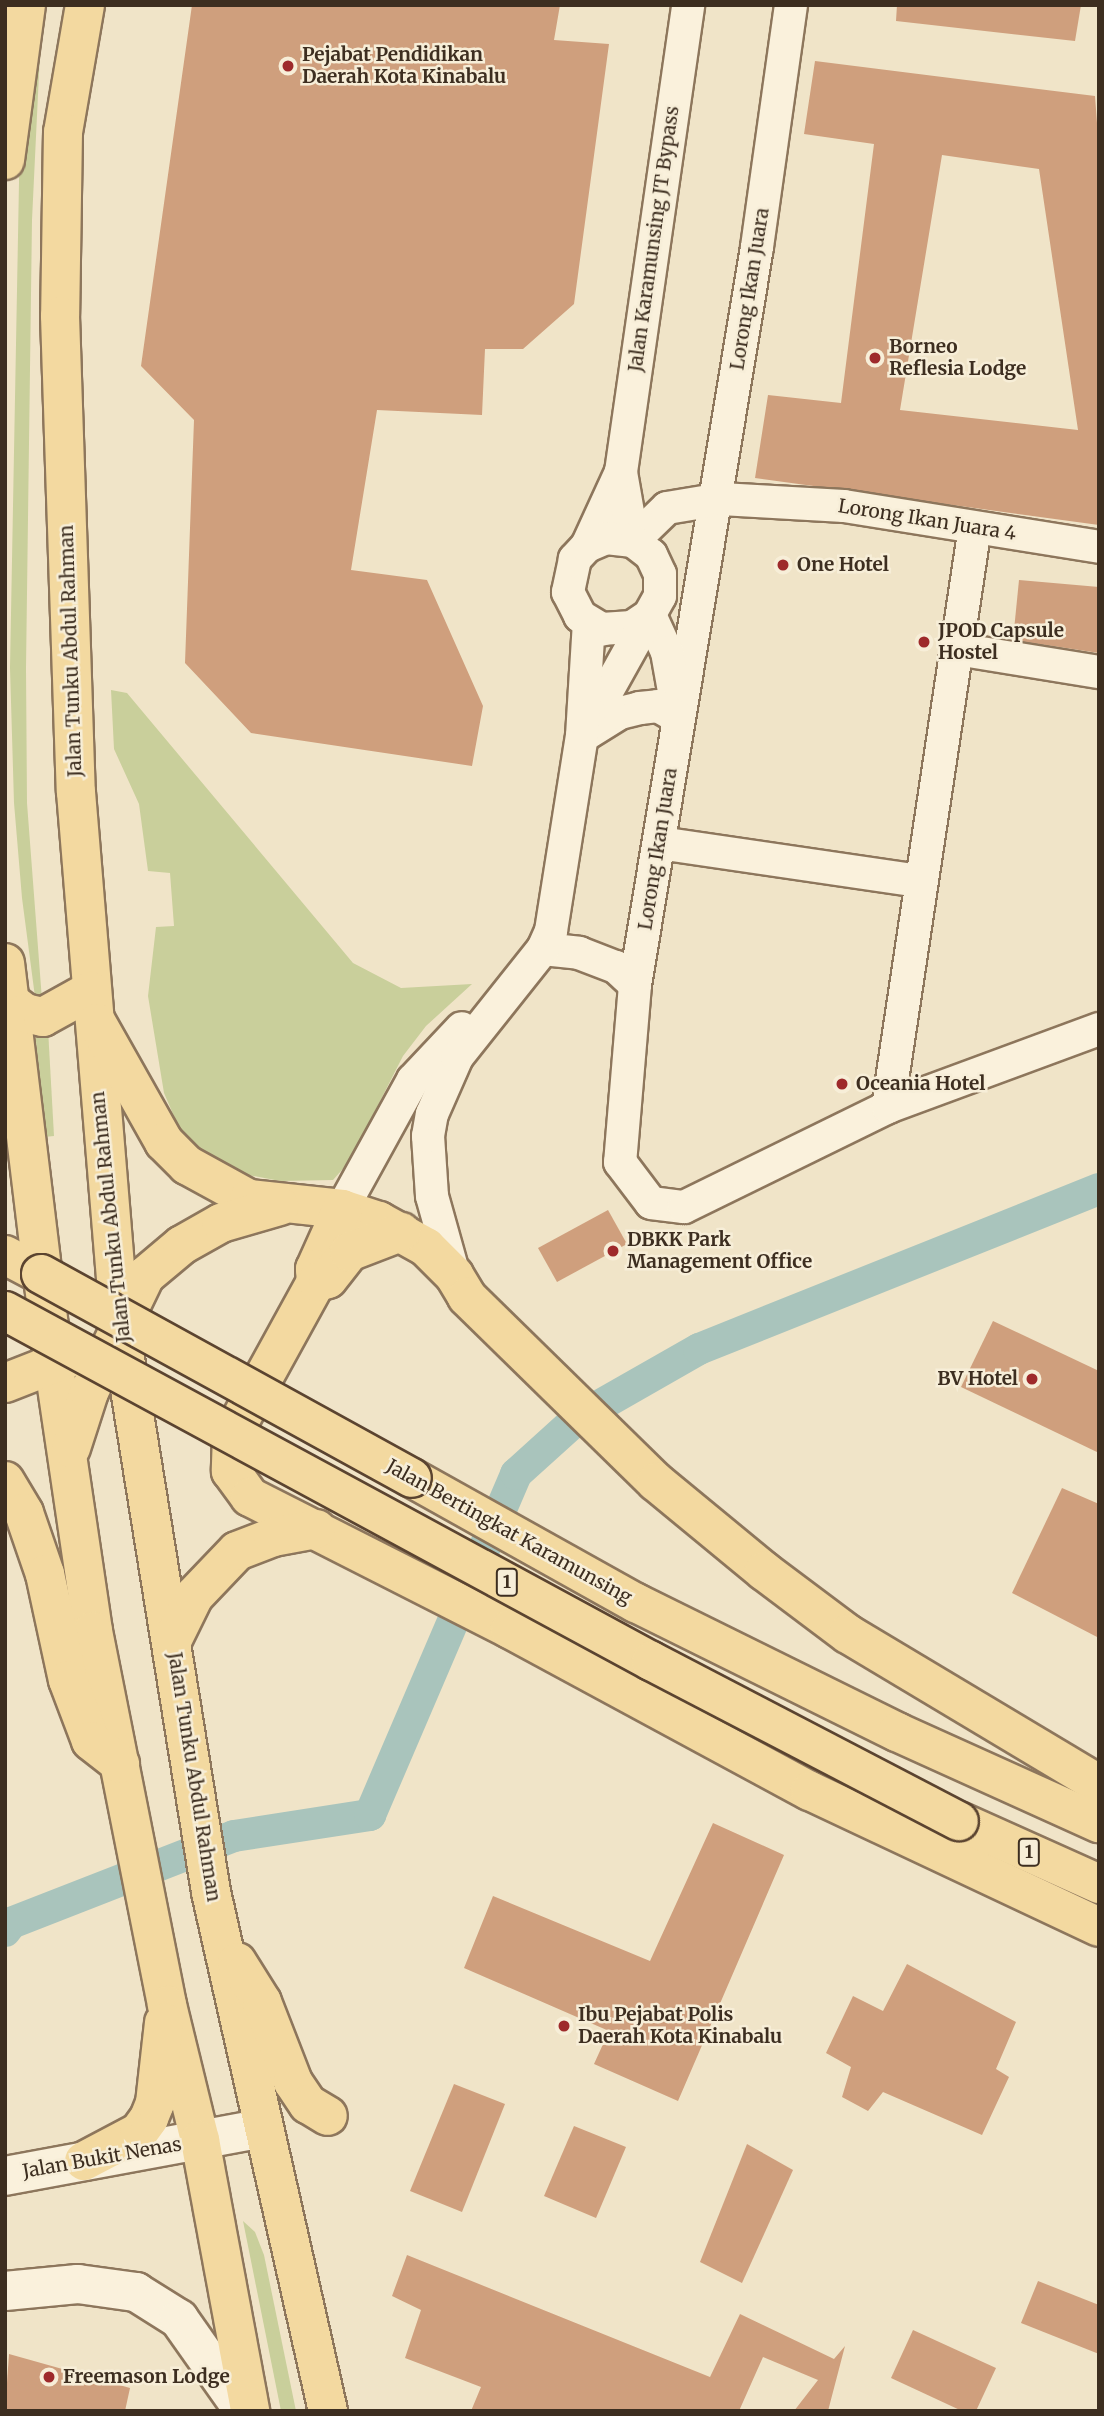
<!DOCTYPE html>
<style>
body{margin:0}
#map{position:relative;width:1104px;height:2416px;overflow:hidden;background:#f0e4c8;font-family:Merriweather,serif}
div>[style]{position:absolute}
.green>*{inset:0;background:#c9cf9b}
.canal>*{height:32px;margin:-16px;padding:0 16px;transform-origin:16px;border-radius:16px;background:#a9c4bc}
.building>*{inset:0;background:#cf9f7d}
.roads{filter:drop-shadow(2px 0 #8d765c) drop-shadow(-2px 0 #8d765c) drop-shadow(0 2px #8d765c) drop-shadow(0 -2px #8d765c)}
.street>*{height:32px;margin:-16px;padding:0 16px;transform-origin:16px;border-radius:16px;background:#faf1dc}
.secondary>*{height:38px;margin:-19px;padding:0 19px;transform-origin:19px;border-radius:19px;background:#faf1dc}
.primary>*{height:38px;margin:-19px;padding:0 19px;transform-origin:19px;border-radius:19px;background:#f3d9a0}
.bridges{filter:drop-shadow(2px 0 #5b4430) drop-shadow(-2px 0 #5b4430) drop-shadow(0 2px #5b4430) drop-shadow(0 -2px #5b4430)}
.primary-bridge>*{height:38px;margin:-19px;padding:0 19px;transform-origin:19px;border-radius:19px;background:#f3d9a0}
.dots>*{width:19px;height:19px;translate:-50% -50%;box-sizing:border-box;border:4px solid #f7eed8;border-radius:50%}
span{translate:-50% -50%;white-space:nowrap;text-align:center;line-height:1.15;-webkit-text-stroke:5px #f7eed8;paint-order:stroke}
.shield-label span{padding:2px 5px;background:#f7eed8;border:2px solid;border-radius:5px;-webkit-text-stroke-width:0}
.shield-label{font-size:18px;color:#3d2e20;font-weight:700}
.poi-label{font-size:19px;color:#3d2e20;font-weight:700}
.left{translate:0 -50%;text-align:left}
.right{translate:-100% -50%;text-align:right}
.street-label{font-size:19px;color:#3d2e20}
.frame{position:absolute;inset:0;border:7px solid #3d2e20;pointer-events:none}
</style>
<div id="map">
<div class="green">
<i style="clip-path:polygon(41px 32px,32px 220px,26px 668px,27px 803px,42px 1000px,35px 997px,22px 898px,14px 803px,10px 668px,20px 128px)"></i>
<i style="clip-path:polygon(111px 690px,127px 693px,353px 963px,401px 988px,472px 984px,426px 1026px,403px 1056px,349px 1162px,333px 1180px,280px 1181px,228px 1171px,203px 1157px,180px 1130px,164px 1093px,148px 996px,156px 927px,174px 926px,170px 873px,148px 871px,139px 804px,114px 749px)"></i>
<i style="clip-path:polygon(35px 1029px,48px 1029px,54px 1136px,44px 1137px)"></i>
<i style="clip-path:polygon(243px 2221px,255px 2232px,264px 2255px,296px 2411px,281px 2411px)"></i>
</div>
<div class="canal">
<i style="left:5px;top:1931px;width:10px;rotate:-53deg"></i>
<i style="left:11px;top:1923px;width:239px;rotate:-21.3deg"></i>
<i style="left:234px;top:1836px;width:138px;rotate:-8.8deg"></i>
<i style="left:370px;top:1815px;width:371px;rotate:-66.8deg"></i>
<i style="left:516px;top:1474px;width:84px;rotate:-42.1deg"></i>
<i style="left:578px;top:1418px;width:139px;rotate:-29.7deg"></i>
<i style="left:699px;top:1349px;width:431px;rotate:-21.8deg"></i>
</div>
<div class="building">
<i style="clip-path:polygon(192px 5px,560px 5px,554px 40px,609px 44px,574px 304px,523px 349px,485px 349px,482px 415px,377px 410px,351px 570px,427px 580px,483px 706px,472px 766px,251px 733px,185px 663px,194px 420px,141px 366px)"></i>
<i style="clip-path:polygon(897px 5px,1081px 5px,1075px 41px,896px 21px)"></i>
<i style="clip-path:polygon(evenodd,815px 61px,1095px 96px,1099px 150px,1099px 525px,755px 478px,768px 395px,841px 403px,874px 144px,804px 134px,815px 61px,942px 155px,1039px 169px,1078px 430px,900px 410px,942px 155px)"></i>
<i style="clip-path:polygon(1019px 580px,1099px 587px,1099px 653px,1013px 640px)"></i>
<i style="clip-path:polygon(608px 1210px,627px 1244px,557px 1282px,538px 1248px)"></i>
<i style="clip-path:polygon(993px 1321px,1099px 1371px,1099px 1453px,961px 1387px)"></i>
<i style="clip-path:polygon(1062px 1488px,1099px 1504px,1099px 1638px,1012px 1593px)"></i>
<i style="clip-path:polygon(713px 1823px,784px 1855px,678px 2101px,594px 2064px,609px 2031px,464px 1968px,493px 1896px,650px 1961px)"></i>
<i style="clip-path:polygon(907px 1964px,1016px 2022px,996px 2069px,1009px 2077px,982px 2135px,883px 2092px,868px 2111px,842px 2097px,851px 2067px,826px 2053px,853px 1996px,883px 2011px)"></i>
<i style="clip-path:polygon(454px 2084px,505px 2104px,462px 2212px,410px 2191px)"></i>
<i style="clip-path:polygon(574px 2126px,626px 2147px,596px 2218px,544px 2196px)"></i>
<i style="clip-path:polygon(747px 2144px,793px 2170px,742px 2283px,700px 2262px)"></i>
<i style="clip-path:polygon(407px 2255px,710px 2377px,740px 2314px,834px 2359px,845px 2346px,828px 2411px,794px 2411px,818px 2380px,763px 2357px,739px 2411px,471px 2411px,481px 2387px,405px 2358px,421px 2310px,392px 2296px)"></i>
<i style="clip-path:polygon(1038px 2281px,1099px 2305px,1099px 2354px,1021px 2323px)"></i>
<i style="clip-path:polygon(913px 2330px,996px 2368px,976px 2411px,962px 2411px,891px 2378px)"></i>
<i style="clip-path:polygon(9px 2354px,130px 2388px,125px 2411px,5px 2411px)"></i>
</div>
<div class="roads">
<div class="street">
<i style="left:791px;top:5px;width:244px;rotate:98deg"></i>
<i style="left:757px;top:247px;width:748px;rotate:99.39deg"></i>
<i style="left:635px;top:985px;width:178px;rotate:94.8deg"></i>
<i style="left:620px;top:1162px;width:51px;rotate:52.9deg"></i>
<i style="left:651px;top:1203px;width:33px;rotate:7deg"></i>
<i style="left:684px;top:1207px;width:227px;rotate:-26.1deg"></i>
<i style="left:888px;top:1107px;width:225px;rotate:-20.3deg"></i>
<i style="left:621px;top:472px;width:81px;rotate:114.7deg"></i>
<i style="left:587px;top:546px;width:18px;rotate:133deg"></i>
<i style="left:575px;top:559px;width:34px;rotate:102deg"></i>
<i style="left:568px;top:592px;width:27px;rotate:63deg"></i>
<i style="left:580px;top:616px;width:26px;rotate:31deg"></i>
<i style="left:602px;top:629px;width:30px;rotate:-4deg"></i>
<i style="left:632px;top:627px;width:22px;rotate:-34deg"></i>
<i style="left:633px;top:541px;width:70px;rotate:-99.9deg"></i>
<i style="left:621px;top:472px;width:472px;rotate:-81.8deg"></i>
<i style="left:633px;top:541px;width:47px;rotate:-44.1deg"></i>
<i style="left:667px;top:508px;width:55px;rotate:-9.5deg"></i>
<i style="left:721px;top:499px;width:123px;rotate:3.3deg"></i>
<i style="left:844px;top:506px;width:258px;rotate:9.1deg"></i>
<i style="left:650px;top:615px;width:41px;rotate:65.3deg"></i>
<i style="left:667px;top:652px;width:46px;rotate:79.9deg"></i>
<i style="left:957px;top:649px;width:144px;rotate:9.2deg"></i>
<i style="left:586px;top:729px;width:152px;rotate:-60.9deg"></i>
<i style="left:660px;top:596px;width:22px;rotate:-90deg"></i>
<i style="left:660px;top:574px;width:21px;rotate:-115deg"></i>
<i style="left:651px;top:555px;width:23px;rotate:-142deg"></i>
<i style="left:633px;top:541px;width:27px;rotate:-174deg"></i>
<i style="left:606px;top:538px;width:21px;rotate:157deg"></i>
<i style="left:583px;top:736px;width:44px;rotate:-31.9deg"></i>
<i style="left:620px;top:713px;width:21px;rotate:-14deg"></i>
<i style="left:640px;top:708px;width:18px;rotate:-6deg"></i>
<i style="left:658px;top:706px;width:24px;rotate:30deg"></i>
<i style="left:659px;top:843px;width:265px;rotate:8.3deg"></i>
<i style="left:543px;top:949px;width:36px;rotate:6deg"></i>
<i style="left:579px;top:953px;width:40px;rotate:21deg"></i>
<i style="left:616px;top:967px;width:26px;rotate:43deg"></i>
<i style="left:888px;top:1107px;width:586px;rotate:-81.47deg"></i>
<i style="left:342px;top:1209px;width:147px;rotate:-61.2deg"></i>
<i style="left:413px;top:1080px;width:71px;rotate:-46.7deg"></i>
<i style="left:454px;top:1275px;width:82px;rotate:-105.6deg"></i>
<i style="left:432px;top:1196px;width:60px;rotate:-93.8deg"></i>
<i style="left:428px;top:1136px;width:22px;rotate:-80deg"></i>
<i style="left:432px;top:1114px;width:62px;rotate:-66.3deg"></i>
<i style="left:457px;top:1057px;width:138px;rotate:-51.5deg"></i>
<i style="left:543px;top:949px;width:20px;rotate:-66deg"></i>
<i style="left:551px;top:931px;width:197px;rotate:-81deg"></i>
<i style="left:582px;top:736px;width:113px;rotate:-86.5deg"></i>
</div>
<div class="secondary">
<i style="left:5px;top:2176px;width:263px;rotate:-10.5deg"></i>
<i style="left:5px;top:2291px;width:73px;rotate:-5.5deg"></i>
<i style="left:78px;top:2284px;width:59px;rotate:7.9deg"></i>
<i style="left:136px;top:2292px;width:51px;rotate:32.1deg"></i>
<i style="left:179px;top:2319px;width:113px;rotate:54.8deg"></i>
</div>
<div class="primary">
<i style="left:85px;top:5px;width:129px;rotate:99.8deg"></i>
<i style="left:63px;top:132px;width:184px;rotate:90.9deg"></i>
<i style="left:60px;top:316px;width:476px;rotate:88.1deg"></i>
<i style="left:76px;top:792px;width:537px;rotate:85.3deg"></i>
<i style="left:120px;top:1327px;width:572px;rotate:80.85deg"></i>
<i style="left:211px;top:1892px;width:532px;rotate:77.3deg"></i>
<i style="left:5px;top:160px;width:156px;rotate:-82.3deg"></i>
<i style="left:5px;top:963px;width:407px;rotate:83.1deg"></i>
<i style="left:54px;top:1367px;width:267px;rotate:81.6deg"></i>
<i style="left:93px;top:1631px;width:381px;rotate:78.8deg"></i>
<i style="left:167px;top:2005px;width:139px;rotate:76.3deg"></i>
<i style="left:200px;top:2140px;width:276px;rotate:79.5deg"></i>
<i style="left:9px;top:1001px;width:20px;rotate:37deg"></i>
<i style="left:25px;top:1013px;width:18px;rotate:13deg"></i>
<i style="left:43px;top:1017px;width:54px;rotate:-29deg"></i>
<i style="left:97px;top:1023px;width:137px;rotate:60.6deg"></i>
<i style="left:164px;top:1142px;width:33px;rotate:45deg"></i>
<i style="left:187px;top:1165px;width:71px;rotate:28.7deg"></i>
<i style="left:249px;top:1199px;width:94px;rotate:6.1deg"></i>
<i style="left:342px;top:1209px;width:39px;rotate:18deg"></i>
<i style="left:379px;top:1221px;width:54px;rotate:29deg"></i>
<i style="left:426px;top:1247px;width:40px;rotate:45deg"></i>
<i style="left:454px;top:1275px;width:26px;rotate:59deg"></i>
<i style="left:467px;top:1297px;width:264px;rotate:44.4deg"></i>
<i style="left:656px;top:1482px;width:140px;rotate:39.5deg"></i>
<i style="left:764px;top:1571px;width:105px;rotate:36.9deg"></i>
<i style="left:848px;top:1634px;width:292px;rotate:30.9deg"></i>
<i style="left:342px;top:1209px;width:66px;rotate:114.2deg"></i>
<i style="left:315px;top:1269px;width:13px;rotate:86deg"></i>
<i style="left:316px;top:1282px;width:175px;rotate:118.8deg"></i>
<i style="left:232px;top:1435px;width:36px;rotate:92deg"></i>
<i style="left:231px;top:1471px;width:32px;rotate:54deg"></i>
<i style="left:250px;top:1497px;width:292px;rotate:26.9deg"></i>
<i style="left:510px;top:1629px;width:341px;rotate:28.4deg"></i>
<i style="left:810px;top:1791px;width:319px;rotate:25.2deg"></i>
<i style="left:5px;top:1255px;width:41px;rotate:27.8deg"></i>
<i style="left:318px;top:1282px;width:10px;rotate:-17deg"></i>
<i style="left:328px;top:1279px;width:34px;rotate:-52deg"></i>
<i style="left:349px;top:1252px;width:56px;rotate:-21deg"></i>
<i style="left:5px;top:1383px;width:74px;rotate:-21.4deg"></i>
<i style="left:71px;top:1448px;width:59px;rotate:-72.2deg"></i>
<i style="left:89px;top:1392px;width:129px;rotate:-64.2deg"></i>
<i style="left:145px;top:1276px;width:48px;rotate:-40deg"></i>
<i style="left:182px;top:1245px;width:45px;rotate:-29.4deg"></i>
<i style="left:221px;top:1223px;width:61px;rotate:-16.1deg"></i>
<i style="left:412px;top:1478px;width:257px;rotate:29.2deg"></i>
<i style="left:636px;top:1603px;width:291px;rotate:26.3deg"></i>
<i style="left:897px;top:1732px;width:222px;rotate:24.3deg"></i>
<i style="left:5px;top:1481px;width:37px;rotate:59deg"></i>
<i style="left:24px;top:1513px;width:65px;rotate:71deg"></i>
<i style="left:45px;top:1574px;width:108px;rotate:77.8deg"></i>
<i style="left:68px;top:1680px;width:65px;rotate:69.3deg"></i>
<i style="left:91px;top:1741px;width:37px;rotate:38deg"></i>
<i style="left:172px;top:1641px;width:50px;rotate:-63.9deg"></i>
<i style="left:194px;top:1596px;width:62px;rotate:-46.3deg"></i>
<i style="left:237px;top:1551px;width:39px;rotate:-21deg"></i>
<i style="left:273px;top:1537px;width:44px;rotate:-10.5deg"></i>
<i style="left:959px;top:1821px;width:154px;rotate:24.2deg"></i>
<i style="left:237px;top:1962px;width:47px;rotate:58deg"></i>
<i style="left:262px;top:2002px;width:86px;rotate:68.8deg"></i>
<i style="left:293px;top:2082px;width:27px;rotate:56deg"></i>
<i style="left:308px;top:2104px;width:23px;rotate:31deg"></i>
<i style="left:84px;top:2161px;width:62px;rotate:-27.8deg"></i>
<i style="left:139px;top:2132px;width:17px;rotate:-54deg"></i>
<i style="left:149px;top:2118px;width:16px;rotate:-68deg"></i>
<i style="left:155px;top:2103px;width:81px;rotate:-83.6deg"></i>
</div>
</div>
<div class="bridges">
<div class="primary-bridge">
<i style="left:41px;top:1274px;width:423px;rotate:28.8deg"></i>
<i style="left:5px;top:1311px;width:735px;rotate:28.45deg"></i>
<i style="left:651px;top:1661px;width:347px;rotate:27.5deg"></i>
</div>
</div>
<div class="dots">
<i style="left:288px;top:66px;background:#9e2a2b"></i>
<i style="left:875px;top:358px;background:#9e2a2b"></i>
<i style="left:783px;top:565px;background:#9e2a2b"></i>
<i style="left:924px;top:642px;background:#9e2a2b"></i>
<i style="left:842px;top:1084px;background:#9e2a2b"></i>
<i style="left:613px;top:1251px;background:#9e2a2b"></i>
<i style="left:1032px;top:1379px;background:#9e2a2b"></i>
<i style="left:564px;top:2026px;background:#9e2a2b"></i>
<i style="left:49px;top:2377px;background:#9e2a2b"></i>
</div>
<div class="shield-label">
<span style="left:507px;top:1582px">1</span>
<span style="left:1029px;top:1852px">1</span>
</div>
<div class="poi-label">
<span class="left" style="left:302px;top:66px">Pejabat Pendidikan<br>Daerah Kota Kinabalu</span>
<span class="left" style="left:889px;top:358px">Borneo<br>Reflesia Lodge</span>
<span class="left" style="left:797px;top:565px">One Hotel</span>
<span class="left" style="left:938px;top:642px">JPOD Capsule<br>Hostel</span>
<span class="left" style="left:856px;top:1084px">Oceania Hotel</span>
<span class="left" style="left:627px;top:1251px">DBKK Park<br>Management Office</span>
<span class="right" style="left:1018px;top:1379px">BV Hotel</span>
<span class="left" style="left:578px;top:2026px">Ibu Pejabat Polis<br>Daerah Kota Kinabalu</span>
<span class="left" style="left:63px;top:2377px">Freemason Lodge</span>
</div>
<div class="street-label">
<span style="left:654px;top:239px;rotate:-82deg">Jalan Karamunsing JT Bypass</span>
<span style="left:750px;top:289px;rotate:-81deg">Lorong Ikan Juara</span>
<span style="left:927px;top:520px;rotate:9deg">Lorong Ikan Juara 4</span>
<span style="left:71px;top:651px;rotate:-92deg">Jalan Tunku Abdul Rahman</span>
<span style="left:658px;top:849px;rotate:-81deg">Lorong Ikan Juara</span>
<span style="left:111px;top:1217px;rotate:-96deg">Jalan Tunku Abdul Rahman</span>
<span style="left:509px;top:1532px;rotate:29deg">Jalan Bertingkat Karamunsing</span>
<span style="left:194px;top:1777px;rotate:81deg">Jalan Tunku Abdul Rahman</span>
<span style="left:102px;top:2158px;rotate:-10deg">Jalan Bukit Nenas</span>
</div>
<div class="frame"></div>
</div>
